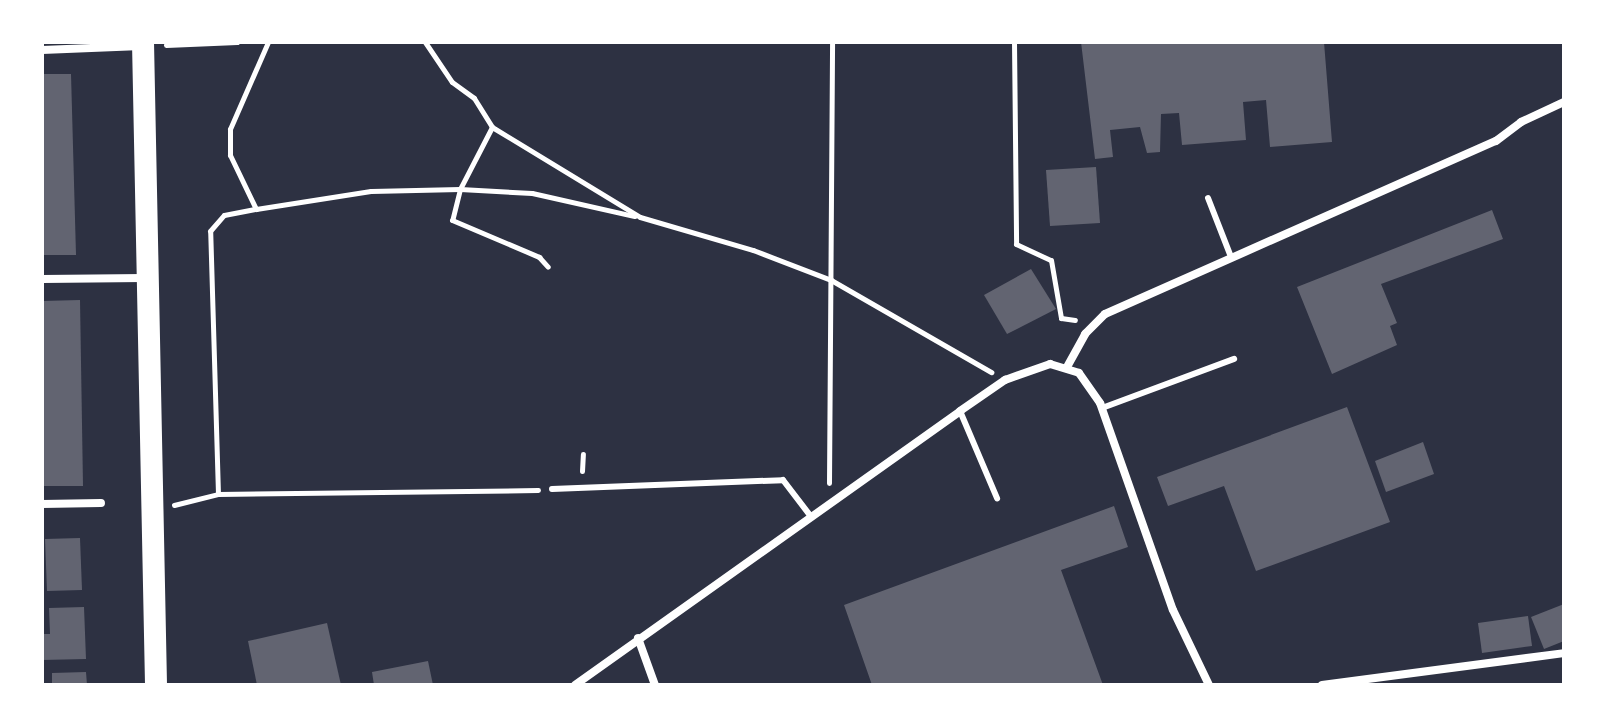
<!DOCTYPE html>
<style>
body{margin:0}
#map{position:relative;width:1606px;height:727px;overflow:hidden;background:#2d3142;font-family:Roboto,sans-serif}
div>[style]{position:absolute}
.building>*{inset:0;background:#626471}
.path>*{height:5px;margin:-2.5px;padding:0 2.5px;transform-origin:2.5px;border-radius:2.5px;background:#fff}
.service>*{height:6px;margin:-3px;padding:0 3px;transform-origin:3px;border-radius:3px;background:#fff}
.minor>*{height:8px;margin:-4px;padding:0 4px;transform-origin:4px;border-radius:4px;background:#fff}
.trunk>*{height:22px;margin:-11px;padding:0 11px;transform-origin:11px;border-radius:11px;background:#fff}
span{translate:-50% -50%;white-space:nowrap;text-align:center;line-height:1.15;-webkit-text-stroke:7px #fff;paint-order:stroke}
.frame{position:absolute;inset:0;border:44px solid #fff;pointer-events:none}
</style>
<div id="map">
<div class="building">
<i style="clip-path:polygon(1081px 42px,1324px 42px,1332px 142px,1270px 147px,1266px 100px,1243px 102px,1246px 140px,1182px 145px,1179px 113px,1161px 114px,1160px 152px,1147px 153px,1140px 127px,1110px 130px,1113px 157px,1095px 159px)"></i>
<i style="clip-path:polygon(42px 74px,71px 74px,76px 255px,42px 255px)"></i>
<i style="clip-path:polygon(1096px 167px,1100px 223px,1050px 226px,1046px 170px)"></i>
<i style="clip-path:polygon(1492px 210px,1503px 239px,1381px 284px,1397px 323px,1390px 326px,1397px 345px,1332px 374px,1297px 287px)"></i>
<i style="clip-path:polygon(1031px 269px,1056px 309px,1007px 334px,984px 295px)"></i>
<i style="clip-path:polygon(80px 300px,83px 486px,42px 486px,42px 301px)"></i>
<i style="clip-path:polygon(1347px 407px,1390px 522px,1256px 571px,1224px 486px,1168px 506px,1157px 477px)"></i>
<i style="clip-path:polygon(1423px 442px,1434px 474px,1386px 492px,1375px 461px)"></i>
<i style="clip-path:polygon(1114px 506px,1128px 547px,1061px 570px,1103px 685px,872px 685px,844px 605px)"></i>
<i style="clip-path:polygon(80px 538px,82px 590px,47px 591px,45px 539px)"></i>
<i style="clip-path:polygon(1564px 604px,1564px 641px,1544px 649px,1531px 617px)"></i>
<i style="clip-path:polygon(84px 607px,86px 659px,42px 660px,42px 634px,50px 634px,49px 608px)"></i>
<i style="clip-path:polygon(1528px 616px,1532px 646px,1482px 653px,1478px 623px)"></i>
<i style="clip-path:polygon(327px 623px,341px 685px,257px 685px,248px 641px)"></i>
<i style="clip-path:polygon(428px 661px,433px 685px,374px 685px,372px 672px)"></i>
<i style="clip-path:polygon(86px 672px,87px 685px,52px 685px,52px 673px)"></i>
</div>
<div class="path">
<i style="left:268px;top:42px;width:95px;rotate:113.6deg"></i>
<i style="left:230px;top:129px;width:26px;rotate:90deg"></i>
<i style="left:230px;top:155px;width:60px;rotate:64.3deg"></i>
<i style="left:256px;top:209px;width:116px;rotate:-8.9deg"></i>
<i style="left:371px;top:191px;width:89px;rotate:-1.3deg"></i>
<i style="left:460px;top:189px;width:72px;rotate:3.2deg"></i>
<i style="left:532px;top:193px;width:105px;rotate:12.7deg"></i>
<i style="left:425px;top:42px;width:48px;rotate:56deg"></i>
<i style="left:452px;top:82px;width:27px;rotate:36deg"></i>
<i style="left:474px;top:98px;width:34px;rotate:58deg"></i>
<i style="left:492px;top:127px;width:173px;rotate:31.3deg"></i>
<i style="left:640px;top:217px;width:118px;rotate:16.3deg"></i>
<i style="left:753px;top:250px;width:84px;rotate:21deg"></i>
<i style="left:831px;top:280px;width:185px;rotate:29.9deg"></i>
<i style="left:1014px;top:42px;width:202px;rotate:89.4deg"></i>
<i style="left:1016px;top:244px;width:38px;rotate:25deg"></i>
<i style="left:1051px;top:260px;width:59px;rotate:80.2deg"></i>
<i style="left:1061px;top:318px;width:14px;rotate:8deg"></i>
<i style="left:166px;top:45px;width:71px;rotate:-2.4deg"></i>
<i style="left:492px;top:127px;width:70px;rotate:117.3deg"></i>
<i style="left:460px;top:189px;width:32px;rotate:104deg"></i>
<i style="left:452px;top:220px;width:95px;rotate:23deg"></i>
<i style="left:539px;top:257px;width:13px;rotate:48deg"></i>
<i style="left:582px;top:471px;width:17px;rotate:-87deg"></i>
<i style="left:829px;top:483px;width:441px;rotate:-89.6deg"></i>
<i style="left:218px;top:494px;width:263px;rotate:-91.7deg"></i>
<i style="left:210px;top:231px;width:21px;rotate:-49deg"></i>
<i style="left:224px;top:215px;width:33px;rotate:-11deg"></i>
<i style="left:174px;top:505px;width:45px;rotate:-14deg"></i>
<i style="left:218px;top:494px;width:320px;rotate:-0.7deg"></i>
</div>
<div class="service">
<i style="left:1208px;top:198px;width:63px;rotate:68.7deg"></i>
<i style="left:1102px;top:408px;width:141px;rotate:-20.4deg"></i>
<i style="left:960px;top:411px;width:95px;rotate:67deg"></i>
<i style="left:552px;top:489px;width:231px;rotate:-2.2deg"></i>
<i style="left:783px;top:480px;width:43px;rotate:52.6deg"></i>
</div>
<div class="minor">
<i style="left:42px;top:50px;width:99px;rotate:-2.3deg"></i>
<i style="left:42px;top:279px;width:102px;rotate:-0.6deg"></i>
<i style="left:1067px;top:367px;width:38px;rotate:-61deg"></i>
<i style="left:1085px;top:334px;width:28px;rotate:-45deg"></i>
<i style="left:1105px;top:314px;width:428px;rotate:-23.9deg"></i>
<i style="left:1496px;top:141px;width:31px;rotate:-37deg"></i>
<i style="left:1521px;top:122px;width:47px;rotate:-24.9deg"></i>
<i style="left:42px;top:504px;width:59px;rotate:-1deg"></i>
<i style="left:638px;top:638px;width:50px;rotate:70.1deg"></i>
<i style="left:575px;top:685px;width:473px;rotate:-35.4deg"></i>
<i style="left:960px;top:411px;width:55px;rotate:-34.6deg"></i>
<i style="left:1005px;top:380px;width:48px;rotate:-19.6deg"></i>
<i style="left:1050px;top:364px;width:30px;rotate:17deg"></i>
<i style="left:1079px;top:373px;width:37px;rotate:55deg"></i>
<i style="left:1100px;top:403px;width:219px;rotate:70.6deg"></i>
<i style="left:1173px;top:610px;width:83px;rotate:64.4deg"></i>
<i style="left:1322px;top:685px;width:244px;rotate:-7.5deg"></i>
</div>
<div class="trunk">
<i style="left:143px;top:42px;width:643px;rotate:88.84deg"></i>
</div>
<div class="frame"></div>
</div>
